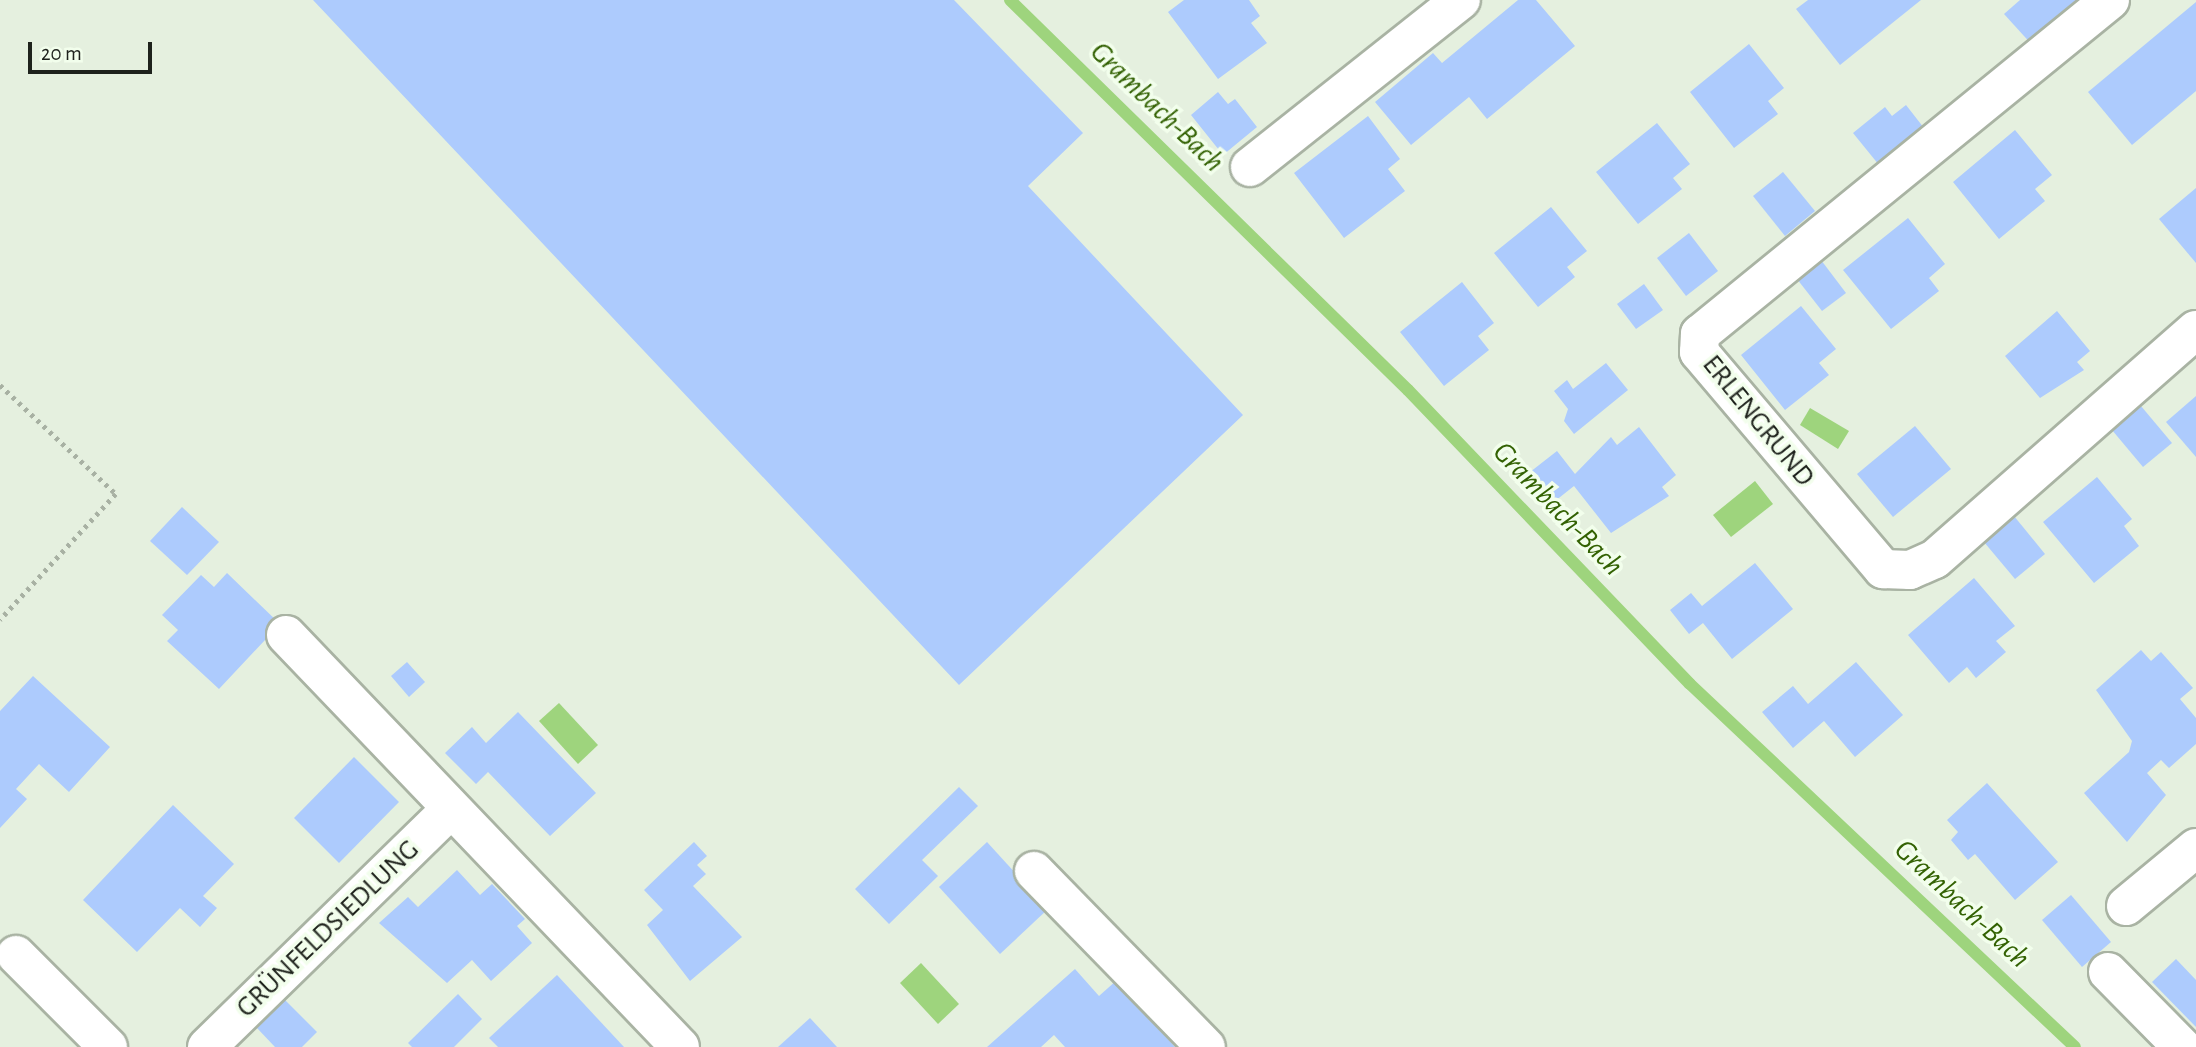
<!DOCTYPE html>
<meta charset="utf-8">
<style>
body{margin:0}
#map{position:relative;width:2196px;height:1047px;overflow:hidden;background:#e5f0df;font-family:"Alegreya Sans",sans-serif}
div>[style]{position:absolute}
.water>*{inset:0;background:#9ed47d}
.stream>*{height:12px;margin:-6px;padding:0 6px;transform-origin:6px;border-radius:6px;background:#9ed47d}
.building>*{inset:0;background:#adcbfd}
.path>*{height:4.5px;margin-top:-2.25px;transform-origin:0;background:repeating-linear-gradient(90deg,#a8b1a3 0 3.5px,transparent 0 8.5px)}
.roads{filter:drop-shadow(2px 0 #a9b3a3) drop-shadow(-2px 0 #a9b3a3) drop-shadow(0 2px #a9b3a3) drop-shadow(0 -2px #a9b3a3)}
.minor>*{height:38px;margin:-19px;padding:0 19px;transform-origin:19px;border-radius:19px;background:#fff}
span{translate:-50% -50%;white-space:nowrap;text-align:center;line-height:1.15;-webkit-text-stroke:7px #f2feec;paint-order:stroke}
.street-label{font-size:28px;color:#1e221c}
.water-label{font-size:30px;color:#336203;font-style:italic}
.scale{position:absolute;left:28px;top:42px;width:124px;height:32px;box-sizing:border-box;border:4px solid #1e221c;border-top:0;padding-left:9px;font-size:21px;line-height:24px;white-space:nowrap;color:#1e221c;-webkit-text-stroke:5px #f2feec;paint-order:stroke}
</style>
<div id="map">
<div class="water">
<i style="clip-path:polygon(1810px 408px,1849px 431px,1838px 449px,1800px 425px)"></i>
<i style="clip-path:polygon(1755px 481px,1773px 504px,1731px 537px,1713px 515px)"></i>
<i style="clip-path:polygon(559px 703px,598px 745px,578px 764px,539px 721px)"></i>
<i style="clip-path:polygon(921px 963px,959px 1004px,938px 1024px,900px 983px)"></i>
</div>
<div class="stream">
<i style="left:1010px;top:0;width:557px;rotate:44.42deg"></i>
<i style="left:1408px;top:390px;width:407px;rotate:46.2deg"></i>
<i style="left:1690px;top:684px;width:529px;rotate:43.32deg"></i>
</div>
<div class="building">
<i style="clip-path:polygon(313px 0,954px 0,1083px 133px,1028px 186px,1243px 415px,959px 685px)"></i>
<i style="clip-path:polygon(1184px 0,1249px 0,1260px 16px,1251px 23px,1267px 43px,1218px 79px,1168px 12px)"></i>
<i style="clip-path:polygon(1518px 0,1536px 0,1575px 46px,1487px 119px,1469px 97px,1411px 145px,1375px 102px,1433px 53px,1442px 63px)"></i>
<i style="clip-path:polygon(1808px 0,1921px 0,1840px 65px,1796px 9px)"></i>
<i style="clip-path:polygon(2020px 0,2086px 0,2034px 47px,2004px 14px)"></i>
<i style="clip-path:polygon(2196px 2px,2196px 91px,2132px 145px,2088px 92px)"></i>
<i style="clip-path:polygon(1749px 44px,1784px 88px,1768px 101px,1778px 114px,1734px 148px,1690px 92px)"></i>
<i style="clip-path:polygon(1218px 92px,1228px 104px,1235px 99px,1257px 127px,1223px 155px,1191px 115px)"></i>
<i style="clip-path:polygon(1906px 105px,1924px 128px,1879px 165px,1853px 133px,1885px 107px,1892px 116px)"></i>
<i style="clip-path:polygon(1368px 116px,1400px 159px,1388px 169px,1405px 191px,1344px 238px,1294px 173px)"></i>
<i style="clip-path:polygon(1657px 123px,1690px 164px,1673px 178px,1682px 189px,1638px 224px,1596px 172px)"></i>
<i style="clip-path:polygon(2015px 130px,2052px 175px,2035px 189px,2045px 201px,1999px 239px,1953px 182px)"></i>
<i style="clip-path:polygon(1783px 172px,1815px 211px,1785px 236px,1753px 196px)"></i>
<i style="clip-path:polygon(2196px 188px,2196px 263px,2159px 219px)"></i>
<i style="clip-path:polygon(1551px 207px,1587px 251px,1567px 267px,1575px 277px,1538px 307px,1494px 253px)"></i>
<i style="clip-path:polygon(1908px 218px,1945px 264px,1929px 278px,1939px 291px,1891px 329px,1843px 270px)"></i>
<i style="clip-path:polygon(1689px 233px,1718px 271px,1686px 296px,1657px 258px)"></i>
<i style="clip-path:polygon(1821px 260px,1846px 293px,1822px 311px,1797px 279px)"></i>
<i style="clip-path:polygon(1462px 282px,1494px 323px,1478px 336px,1489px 350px,1444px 386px,1400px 332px)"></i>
<i style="clip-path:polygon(1644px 284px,1663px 310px,1636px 329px,1617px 304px)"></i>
<i style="clip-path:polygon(1801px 306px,1836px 349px,1819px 363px,1829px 375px,1785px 410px,1741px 355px)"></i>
<i style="clip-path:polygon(2057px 311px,2090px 351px,2077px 362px,2084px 370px,2040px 398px,2005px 356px)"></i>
<i style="clip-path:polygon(1606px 363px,1628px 390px,1574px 434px,1564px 421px,1568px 409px,1554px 391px,1567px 380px,1573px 389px)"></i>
<i style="clip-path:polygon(2196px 396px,2196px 457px,2166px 422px)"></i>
<i style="clip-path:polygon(2141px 406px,2172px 443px,2143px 467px,2112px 430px)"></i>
<i style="clip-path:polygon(1915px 426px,1951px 469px,1893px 517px,1857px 474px)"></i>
<i style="clip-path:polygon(1639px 427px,1676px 475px,1662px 487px,1669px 496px,1611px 533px,1574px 486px,1545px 509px,1521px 479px,1557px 451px,1575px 474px,1611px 437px,1617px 445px)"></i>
<i style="clip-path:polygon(2097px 477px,2132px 519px,2124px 526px,2139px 546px,2094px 583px,2043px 522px)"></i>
<i style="clip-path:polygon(182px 507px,219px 542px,187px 575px,150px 541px)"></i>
<i style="clip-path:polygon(2014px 516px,2045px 554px,2015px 579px,1984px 542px)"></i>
<i style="clip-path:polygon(1755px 563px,1793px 609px,1732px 659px,1703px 623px,1689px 634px,1670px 610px,1691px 593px,1702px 606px)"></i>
<i style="clip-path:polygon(227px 573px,280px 624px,219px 689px,167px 641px,178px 630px,162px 615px,201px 575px,214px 587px)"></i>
<i style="clip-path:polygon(1974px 578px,2015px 626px,1996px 641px,2006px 652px,1976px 678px,1967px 667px,1949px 683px,1908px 635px)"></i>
<i style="clip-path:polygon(2141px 650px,2151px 661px,2161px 652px,2193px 688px,2180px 699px,2196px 718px,2196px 744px,2169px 768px,2161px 760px,2147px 773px,2166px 795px,2127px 842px,2084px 793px,2129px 752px,2132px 741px,2096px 690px)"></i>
<i style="clip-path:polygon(407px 662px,425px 682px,409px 697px,391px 676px)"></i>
<i style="clip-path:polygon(1856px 662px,1903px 715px,1855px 757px,1824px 721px,1793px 748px,1762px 712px,1793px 686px,1808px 704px)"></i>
<i style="clip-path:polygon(33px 676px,110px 747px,69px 792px,39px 764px,16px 789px,27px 799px,0 828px,0 711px)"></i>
<i style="clip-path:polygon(518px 712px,596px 793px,550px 836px,488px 772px,476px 784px,445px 753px,472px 727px,486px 743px)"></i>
<i style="clip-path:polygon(354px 757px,399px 802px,339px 863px,294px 818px)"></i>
<i style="clip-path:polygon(1987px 783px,2058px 862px,2015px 900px,1975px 854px,1968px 860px,1951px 840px,1958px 832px,1947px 820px)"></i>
<i style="clip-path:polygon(959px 787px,978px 806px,922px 860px,938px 876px,889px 924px,855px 889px)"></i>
<i style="clip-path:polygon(173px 805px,234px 864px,203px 896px,217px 908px,200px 927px,180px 908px,137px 952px,83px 900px)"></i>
<i style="clip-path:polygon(694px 842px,707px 856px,697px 865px,706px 874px,693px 886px,742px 937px,690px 981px,647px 925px,663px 910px,644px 890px)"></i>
<i style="clip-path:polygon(987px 842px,1048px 909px,1000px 954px,939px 887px)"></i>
<i style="clip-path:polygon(457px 870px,480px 895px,492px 884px,525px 919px,517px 926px,532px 943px,491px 981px,472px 960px,447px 983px,379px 923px,408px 897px,418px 907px)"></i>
<i style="clip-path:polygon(2071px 895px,2111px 942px,2082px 967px,2042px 920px)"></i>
<i style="clip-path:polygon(2176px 959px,2196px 980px,2196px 1027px,2152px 982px)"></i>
<i style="clip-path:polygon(1075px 969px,1099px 996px,1117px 980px,1175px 1047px,1065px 1047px,1054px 1035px,1041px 1047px,987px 1047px)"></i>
<i style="clip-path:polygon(557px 975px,624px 1047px,498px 1047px,489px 1038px)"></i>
<i style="clip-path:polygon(458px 994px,482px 1019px,454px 1047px,412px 1047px,408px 1043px)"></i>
<i style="clip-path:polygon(284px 999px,317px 1032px,302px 1047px,275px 1047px,256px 1027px)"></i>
<i style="clip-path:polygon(810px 1018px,837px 1047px,778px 1047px)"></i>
</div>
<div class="path">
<i style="left:0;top:385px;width:159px;rotate:43.2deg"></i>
<i style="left:116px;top:494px;width:171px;rotate:132.6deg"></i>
</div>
<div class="roads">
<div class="minor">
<i style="left:2110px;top:0;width:529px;rotate:140.83deg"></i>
<i style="left:1700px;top:334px;width:18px;rotate:93deg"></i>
<i style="left:1699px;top:352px;width:285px;rotate:49.7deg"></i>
<i style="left:1883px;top:569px;width:27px;rotate:2deg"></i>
<i style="left:1910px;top:570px;width:27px;rotate:-24deg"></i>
<i style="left:1935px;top:559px;width:347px;rotate:-41.3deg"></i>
<i style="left:1250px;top:167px;width:269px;rotate:-38.4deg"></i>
<i style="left:286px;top:635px;width:570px;rotate:46.28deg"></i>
<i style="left:1034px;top:871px;width:246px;rotate:45.7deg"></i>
<i style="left:2126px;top:906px;width:91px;rotate:-39.6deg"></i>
<i style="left:16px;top:955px;width:130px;rotate:45deg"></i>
<i style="left:2108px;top:972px;width:105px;rotate:45.4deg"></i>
<i style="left:207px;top:1047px;width:339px;rotate:-44.3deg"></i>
</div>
</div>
<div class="street-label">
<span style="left:1758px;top:421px;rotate:51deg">ERLENGRUND</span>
<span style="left:328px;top:929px;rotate:-44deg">GRÜNFELDSIEDLUNG</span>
</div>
<div class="water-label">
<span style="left:1157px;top:107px;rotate:44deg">Grambach-Bach</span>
<span style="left:1558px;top:509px;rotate:46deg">Grambach-Bach</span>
<span style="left:1962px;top:904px;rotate:43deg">Grambach-Bach</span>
</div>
<div class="scale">20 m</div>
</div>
